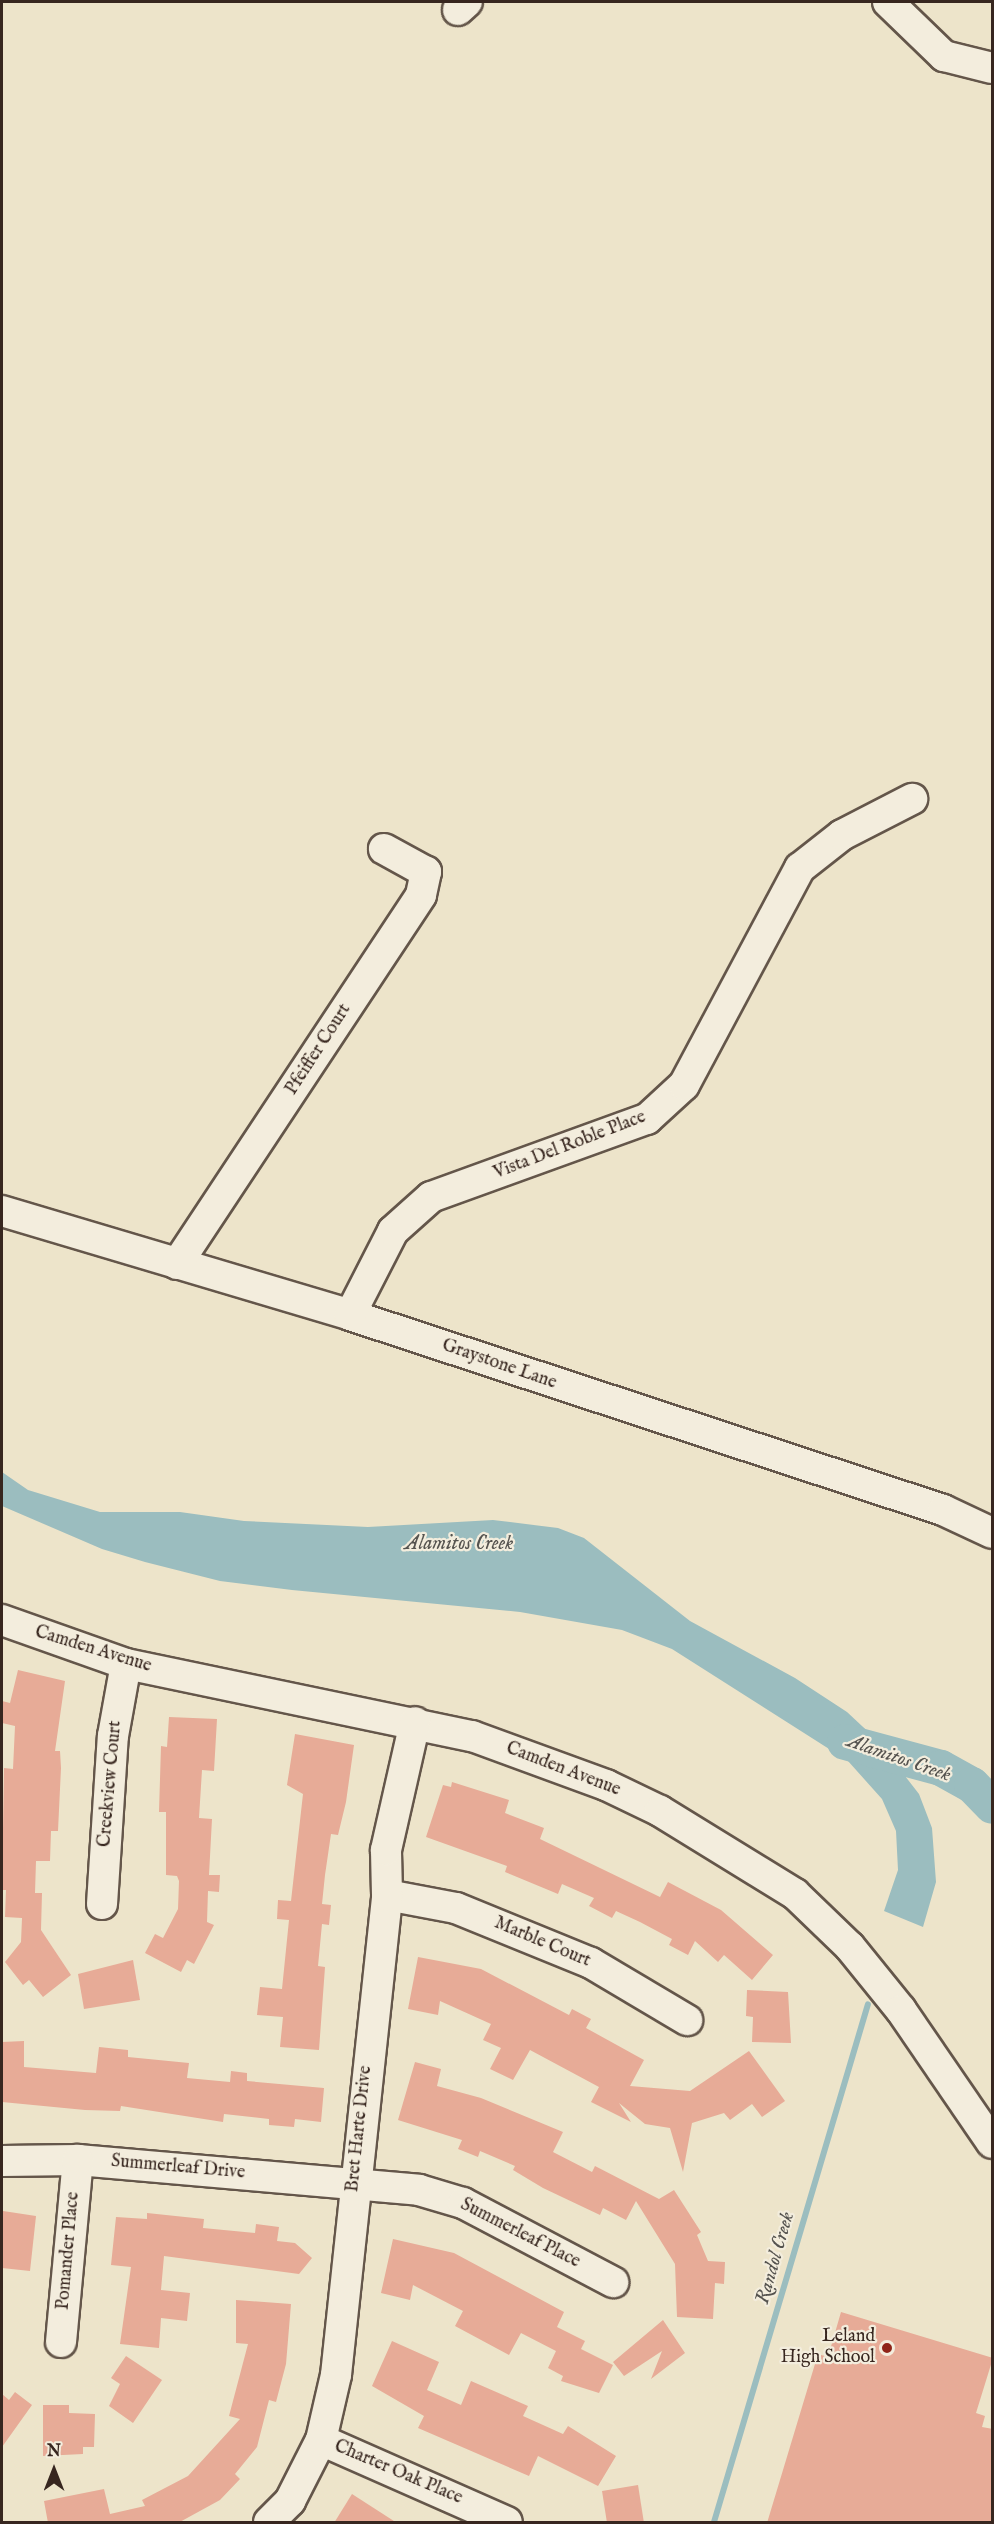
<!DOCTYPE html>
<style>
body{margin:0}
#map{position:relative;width:994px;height:2524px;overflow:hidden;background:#ede4ca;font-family:"IM FELL English",serif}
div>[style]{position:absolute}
.water>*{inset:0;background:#9bbdbf}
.stream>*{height:6px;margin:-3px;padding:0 3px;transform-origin:3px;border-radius:3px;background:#9bbdbf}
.river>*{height:36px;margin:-18px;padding:0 18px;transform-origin:18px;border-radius:18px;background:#9bbdbf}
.building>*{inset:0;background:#e7ab97}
.roads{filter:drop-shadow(2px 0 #64564a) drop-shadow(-2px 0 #64564a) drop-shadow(0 2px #64564a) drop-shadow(0 -2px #64564a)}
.minor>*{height:30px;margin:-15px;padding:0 15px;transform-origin:15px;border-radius:15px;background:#f3eddd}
.dots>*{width:16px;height:16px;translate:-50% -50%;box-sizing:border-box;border:3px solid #f3eddd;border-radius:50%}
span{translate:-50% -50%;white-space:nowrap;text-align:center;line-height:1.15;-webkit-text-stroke:4.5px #f3eddd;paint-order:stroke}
.street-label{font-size:18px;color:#37261f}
.poi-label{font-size:18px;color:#37261f}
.right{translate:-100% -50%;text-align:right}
.water-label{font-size:20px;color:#55534f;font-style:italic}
.frame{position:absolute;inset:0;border:3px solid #37261f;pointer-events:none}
.north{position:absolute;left:24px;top:2440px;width:60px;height:60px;-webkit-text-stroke:4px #f3eddd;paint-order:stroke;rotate:0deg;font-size:16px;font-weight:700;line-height:24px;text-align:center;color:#37261f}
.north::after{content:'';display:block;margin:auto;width:21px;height:27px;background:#37261f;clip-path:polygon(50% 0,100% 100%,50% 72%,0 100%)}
</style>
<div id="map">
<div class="water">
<i style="clip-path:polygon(2px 1472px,28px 1490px,100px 1512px,180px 1512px,244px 1521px,368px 1527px,493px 1520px,558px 1528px,584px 1538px,690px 1621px,795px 1678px,847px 1712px,877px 1740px,919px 1794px,932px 1828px,936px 1882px,923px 1927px,884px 1911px,898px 1870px,896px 1831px,882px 1799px,848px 1761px,672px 1649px,622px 1630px,520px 1612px,292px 1590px,220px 1581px,145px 1562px,102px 1549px,2px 1506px)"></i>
</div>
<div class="stream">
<i style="left:714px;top:2522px;width:540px;rotate:-73.44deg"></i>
</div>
<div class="river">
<i style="left:845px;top:1742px;width:99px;rotate:15.2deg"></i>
<i style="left:941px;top:1768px;width:35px;rotate:29deg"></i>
<i style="left:972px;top:1785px;width:29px;rotate:46deg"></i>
</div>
<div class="building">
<i style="clip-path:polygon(18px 1670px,65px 1681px,55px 1751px,60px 1751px,61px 1768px,58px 1831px,51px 1831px,50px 1861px,36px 1861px,35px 1893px,42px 1893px,41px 1930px,71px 1975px,43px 1997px,29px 1980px,23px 1985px,5px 1962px,21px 1942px,22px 1918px,5px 1917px,6px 1890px,2px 1890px,4px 1768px,13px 1769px,15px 1726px,2px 1723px,2px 1701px,10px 1703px)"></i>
<i style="clip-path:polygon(169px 1717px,217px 1719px,214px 1771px,202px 1770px,199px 1818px,212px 1819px,209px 1875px,220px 1875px,219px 1892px,208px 1891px,207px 1922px,214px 1925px,194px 1964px,187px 1960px,181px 1972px,145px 1953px,155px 1934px,163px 1938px,178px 1909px,179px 1881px,177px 1876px,166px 1875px,166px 1812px,159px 1812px,161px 1746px,167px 1747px)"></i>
<i style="clip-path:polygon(295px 1734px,354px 1745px,346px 1802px,338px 1835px,331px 1834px,325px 1875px,322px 1904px,331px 1905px,329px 1925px,322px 1924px,318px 1966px,325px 1967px,319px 2050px,280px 2047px,283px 2017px,257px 2015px,260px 1987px,282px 1989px,289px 1920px,277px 1919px,278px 1900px,291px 1901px,303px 1794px,287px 1785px)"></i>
<i style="clip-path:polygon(452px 1782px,509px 1800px,505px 1813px,544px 1828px,540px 1839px,660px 1897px,668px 1882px,721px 1910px,773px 1955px,752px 1980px,724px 1955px,718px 1962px,695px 1941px,688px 1955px,669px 1945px,672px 1939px,640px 1922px,616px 1911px,612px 1918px,589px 1906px,594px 1898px,562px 1884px,558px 1894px,505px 1872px,507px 1866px,426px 1837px,443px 1785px,451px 1787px)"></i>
<i style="clip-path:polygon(418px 1957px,481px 1969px,569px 2015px,572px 2009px,591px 2019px,586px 2028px,644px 2060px,630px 2086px,690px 2091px,749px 2051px,785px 2101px,762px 2117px,752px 2104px,730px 2120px,724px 2113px,692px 2123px,683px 2172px,670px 2128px,645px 2124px,619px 2103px,631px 2122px,591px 2102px,599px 2087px,530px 2050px,513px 2080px,490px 2069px,501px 2048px,483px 2040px,491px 2024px,440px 2001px,438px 2015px,408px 2009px)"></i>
<i style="clip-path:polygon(133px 1960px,140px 2000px,84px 2009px,78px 1974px)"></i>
<i style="clip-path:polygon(747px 1990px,788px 1992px,791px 2043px,752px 2042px,753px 2017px,746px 2016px)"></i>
<i style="clip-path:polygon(24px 2041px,24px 2067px,96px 2073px,99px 2047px,128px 2050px,128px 2057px,189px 2063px,187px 2078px,230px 2082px,231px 2071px,247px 2073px,247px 2081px,324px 2088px,321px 2122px,295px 2119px,294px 2127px,269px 2125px,269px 2119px,224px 2114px,223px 2122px,121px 2106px,120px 2111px,85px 2110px,2px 2102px,2px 2042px)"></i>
<i style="clip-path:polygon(415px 2062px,441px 2069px,437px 2086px,481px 2098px,563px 2132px,553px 2152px,592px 2172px,595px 2166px,659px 2199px,674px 2190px,701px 2232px,697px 2235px,708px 2261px,725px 2262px,724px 2284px,715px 2283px,713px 2319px,677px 2317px,675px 2264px,636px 2201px,626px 2220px,603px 2208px,600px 2215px,543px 2188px,513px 2170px,515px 2166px,480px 2151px,478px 2157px,458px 2149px,462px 2140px,398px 2120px)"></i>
<i style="clip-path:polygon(3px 2211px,36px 2216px,30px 2271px,2px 2268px)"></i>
<i style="clip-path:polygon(147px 2213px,204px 2219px,203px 2228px,255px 2233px,256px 2224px,279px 2227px,277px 2241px,295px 2243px,312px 2258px,299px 2274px,164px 2256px,161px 2290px,190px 2293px,187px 2321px,161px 2318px,159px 2348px,120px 2344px,131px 2267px,111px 2265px,116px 2217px,147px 2219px)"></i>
<i style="clip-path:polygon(393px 2239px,454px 2253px,564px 2312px,557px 2327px,585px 2341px,581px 2349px,613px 2365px,599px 2393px,561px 2381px,563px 2376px,548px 2368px,556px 2351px,521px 2333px,509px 2355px,455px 2326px,463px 2311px,413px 2285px,410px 2300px,381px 2293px)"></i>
<i style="clip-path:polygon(236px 2300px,291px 2304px,286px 2364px,276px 2402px,269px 2400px,257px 2447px,235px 2474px,240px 2479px,220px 2500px,178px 2523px,48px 2523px,44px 2501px,104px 2489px,110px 2514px,145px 2506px,142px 2500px,188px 2476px,240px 2419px,229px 2416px,248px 2344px,236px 2343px)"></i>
<i style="clip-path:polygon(841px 2312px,993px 2358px,976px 2413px,985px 2416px,982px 2427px,993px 2429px,993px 2523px,767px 2523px,818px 2354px,828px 2357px)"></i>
<i style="clip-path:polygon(663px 2320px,685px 2353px,651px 2379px,662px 2351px,624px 2376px,613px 2362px)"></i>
<i style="clip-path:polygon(392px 2341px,439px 2362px,427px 2390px,461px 2405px,471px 2381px,528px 2406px,523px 2416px,563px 2434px,568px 2426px,616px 2456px,598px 2486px,538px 2456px,529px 2476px,418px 2428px,424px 2416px,372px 2386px)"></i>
<i style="clip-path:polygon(126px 2356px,162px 2380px,133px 2423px,109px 2406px,120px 2384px,111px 2378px)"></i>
<i style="clip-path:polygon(15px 2392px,32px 2405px,2px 2447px,2px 2394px,9px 2400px)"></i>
<i style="clip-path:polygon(43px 2405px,69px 2405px,69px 2413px,95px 2414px,94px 2447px,83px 2447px,83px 2454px,43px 2456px)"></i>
<i style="clip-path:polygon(638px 2485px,644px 2523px,607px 2523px,602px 2491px)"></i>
<i style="clip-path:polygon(352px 2494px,397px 2523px,334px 2523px)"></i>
</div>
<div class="roads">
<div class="minor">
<i style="left:888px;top:2px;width:78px;rotate:44deg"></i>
<i style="left:944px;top:56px;width:49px;rotate:14deg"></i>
<i style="left:458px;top:10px;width:12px;rotate:-42deg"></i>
<i style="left:2px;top:1211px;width:363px;rotate:16.6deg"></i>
<i style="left:350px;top:1315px;width:624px;rotate:18.2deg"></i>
<i style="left:943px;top:1510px;width:54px;rotate:25.1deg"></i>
<i style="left:177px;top:1264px;width:442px;rotate:-56.5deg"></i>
<i style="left:421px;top:895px;width:24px;rotate:-78deg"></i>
<i style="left:426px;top:872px;width:48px;rotate:-151.3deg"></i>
<i style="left:350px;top:1315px;width:94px;rotate:-62.9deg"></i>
<i style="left:393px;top:1231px;width:51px;rotate:-41.8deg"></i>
<i style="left:431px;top:1197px;width:230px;rotate:-19.9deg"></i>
<i style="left:647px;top:1119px;width:50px;rotate:-42.6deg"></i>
<i style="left:684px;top:1085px;width:246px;rotate:-61.9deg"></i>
<i style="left:800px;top:868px;width:53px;rotate:-38.2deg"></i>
<i style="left:842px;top:835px;width:79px;rotate:-27.2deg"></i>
<i style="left:2px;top:1620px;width:132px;rotate:19.5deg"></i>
<i style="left:126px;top:1664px;width:353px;rotate:11.8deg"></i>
<i style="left:472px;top:1736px;width:143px;rotate:20.1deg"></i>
<i style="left:606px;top:1785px;width:60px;rotate:25.7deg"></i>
<i style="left:660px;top:1811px;width:158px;rotate:31.6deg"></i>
<i style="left:795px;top:1894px;width:76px;rotate:43.9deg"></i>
<i style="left:850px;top:1947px;width:81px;rotate:51deg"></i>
<i style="left:901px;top:2010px;width:161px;rotate:55.6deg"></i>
<i style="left:387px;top:1895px;width:70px;rotate:10.7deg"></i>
<i style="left:456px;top:1908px;width:146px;rotate:22.2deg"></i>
<i style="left:591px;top:1963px;width:112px;rotate:30.7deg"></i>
<i style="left:102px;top:1904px;width:168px;rotate:-86.3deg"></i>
<i style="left:113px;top:1736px;width:73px;rotate:-79.8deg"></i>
<i style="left:2px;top:2161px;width:76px;rotate:-0.8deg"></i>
<i style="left:78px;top:2160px;width:342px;rotate:5deg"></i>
<i style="left:419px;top:2190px;width:46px;rotate:16.5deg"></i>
<i style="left:463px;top:2203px;width:170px;rotate:27.8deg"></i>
<i style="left:61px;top:2342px;width:183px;rotate:-84.7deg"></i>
<i style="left:321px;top:2440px;width:203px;rotate:23.8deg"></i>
<i style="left:269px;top:2522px;width:30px;rotate:-45deg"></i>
<i style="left:290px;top:2501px;width:68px;rotate:-63.1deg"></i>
<i style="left:321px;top:2440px;width:67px;rotate:-77deg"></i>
<i style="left:336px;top:2375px;width:483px;rotate:-83.9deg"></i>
<i style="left:387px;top:1895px;width:45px;rotate:-91.3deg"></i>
<i style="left:386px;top:1850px;width:131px;rotate:-77.2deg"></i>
</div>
</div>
<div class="dots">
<i style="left:887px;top:2348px;background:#8f2418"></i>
</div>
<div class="street-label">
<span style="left:319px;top:1050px;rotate:-57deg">Pfeiffer Court</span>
<span style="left:570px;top:1146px;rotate:-21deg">Vista Del Roble Place</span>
<span style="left:499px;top:1365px;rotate:19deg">Graystone Lane</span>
<span style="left:93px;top:1650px;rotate:17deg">Camden Avenue</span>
<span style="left:563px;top:1770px;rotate:21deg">Camden Avenue</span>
<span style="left:111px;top:1784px;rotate:-85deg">Creekview Court</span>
<span style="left:542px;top:1943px;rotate:23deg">Marble Court</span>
<span style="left:360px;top:2129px;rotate:-84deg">Bret Harte Drive</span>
<span style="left:178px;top:2168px;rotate:5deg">Summerleaf Drive</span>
<span style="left:520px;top:2234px;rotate:27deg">Summerleaf Place</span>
<span style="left:69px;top:2251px;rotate:-85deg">Pomander Place</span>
<span style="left:398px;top:2473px;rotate:23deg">Charter Oak Place</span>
</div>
<div class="poi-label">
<span class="right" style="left:875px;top:2348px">Leland<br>High School</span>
</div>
<div class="water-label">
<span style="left:459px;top:1543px">Alamitos Creek</span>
<span style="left:899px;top:1758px;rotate:19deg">Alamitos Creek</span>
<span style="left:775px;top:2258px;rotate:-74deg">Randol Creek</span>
</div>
<div class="frame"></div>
<div class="north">N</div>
</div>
